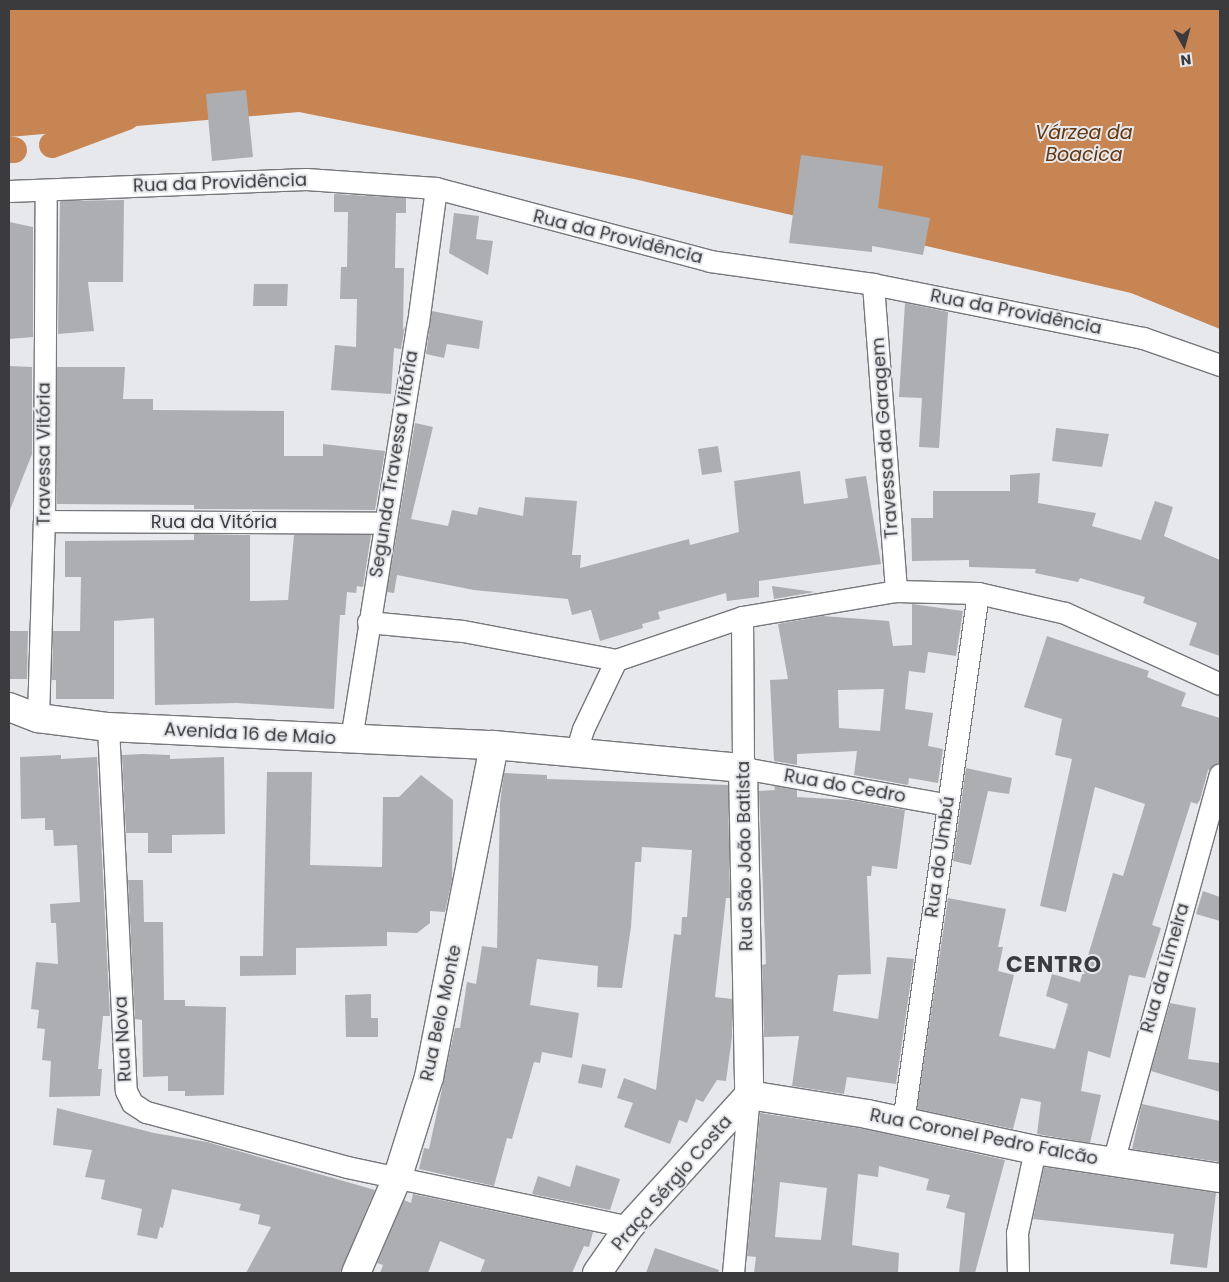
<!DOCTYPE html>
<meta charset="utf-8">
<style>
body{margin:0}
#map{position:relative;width:1229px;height:1282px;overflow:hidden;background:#e6e8ec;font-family:Poppins,sans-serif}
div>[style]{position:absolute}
.water>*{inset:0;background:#c78554}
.canal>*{height:26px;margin:-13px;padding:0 13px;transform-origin:13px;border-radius:13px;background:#c78554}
.building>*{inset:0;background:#adaeb2}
.roads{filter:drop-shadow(1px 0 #76777b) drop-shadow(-1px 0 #76777b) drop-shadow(0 1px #76777b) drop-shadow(0 -1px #76777b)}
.street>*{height:21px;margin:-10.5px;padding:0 10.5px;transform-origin:10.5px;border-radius:10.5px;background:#fff}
.secondary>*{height:28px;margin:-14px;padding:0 14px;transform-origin:14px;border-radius:14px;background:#fff}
span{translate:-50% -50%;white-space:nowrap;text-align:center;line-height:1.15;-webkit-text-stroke:4px #e6e8ec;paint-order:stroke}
.street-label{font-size:18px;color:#3b3b3d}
.water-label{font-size:19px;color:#633712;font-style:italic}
.district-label{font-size:22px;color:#3b3b3d;font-weight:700;letter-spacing:1px}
.frame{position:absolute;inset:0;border:10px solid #3b3b3d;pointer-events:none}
.north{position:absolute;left:1159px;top:20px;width:50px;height:50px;-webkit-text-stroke:4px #e6e8ec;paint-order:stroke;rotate:173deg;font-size:14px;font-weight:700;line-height:20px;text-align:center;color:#3b3b3d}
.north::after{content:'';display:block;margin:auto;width:18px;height:22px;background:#3b3b3d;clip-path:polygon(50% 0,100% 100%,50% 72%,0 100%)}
</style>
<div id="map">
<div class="water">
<i style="clip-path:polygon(9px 9px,1220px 9px,1220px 329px,1131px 293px,634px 179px,299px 112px,9px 137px)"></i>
</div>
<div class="canal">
<i style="left:52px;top:145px;width:80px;rotate:-20.5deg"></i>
<i style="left:9px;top:150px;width:5px"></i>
</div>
<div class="building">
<i style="clip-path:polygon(246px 90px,253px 157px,212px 161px,206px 94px)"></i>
<i style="clip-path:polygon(801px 155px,883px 166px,878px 208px,930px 218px,923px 255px,872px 246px,872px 252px,789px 243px)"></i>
<i style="clip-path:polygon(334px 194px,406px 198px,406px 213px,396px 213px,395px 268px,404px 268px,403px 330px,405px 326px,401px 349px,394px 348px,391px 394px,331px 390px,335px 345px,356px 347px,357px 299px,340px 299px,341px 267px,347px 267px,348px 212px,334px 212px)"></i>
<i style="clip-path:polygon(124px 200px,123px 282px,88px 282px,94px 331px,58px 334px,60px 201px)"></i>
<i style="clip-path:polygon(454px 213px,479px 216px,476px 239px,493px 241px,488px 275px,449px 253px)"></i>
<i style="clip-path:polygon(9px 222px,33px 227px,33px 337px,9px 339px)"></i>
<i style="clip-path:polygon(254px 284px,288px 284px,287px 306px,253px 306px)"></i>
<i style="clip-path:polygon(905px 303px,948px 312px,939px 448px,919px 447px,922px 398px,899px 397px)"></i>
<i style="clip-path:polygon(432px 311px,483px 321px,479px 349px,447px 344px,444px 358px,426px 354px)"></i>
<i style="clip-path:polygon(9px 366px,32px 367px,32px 454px,10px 510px)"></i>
<i style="clip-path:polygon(57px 367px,125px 367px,123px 399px,153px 399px,153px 410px,284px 411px,284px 456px,323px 456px,323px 444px,385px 451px,375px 510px,194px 509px,194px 505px,57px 504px)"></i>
<i style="clip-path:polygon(415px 423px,433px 427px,411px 519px,448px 526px,452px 510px,477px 515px,479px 507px,523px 516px,525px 497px,577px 501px,572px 555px,581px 555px,580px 568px,689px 539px,690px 545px,739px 532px,734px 481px,800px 471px,804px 504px,848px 498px,845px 479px,866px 476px,881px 564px,759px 581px,759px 597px,727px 601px,726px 593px,658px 612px,660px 619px,642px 624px,643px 628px,600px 641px,591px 610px,572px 615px,568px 599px,474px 590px,397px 575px,394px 593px,387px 592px)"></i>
<i style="clip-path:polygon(1056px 428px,1109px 434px,1102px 467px,1052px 461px)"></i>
<i style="clip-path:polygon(718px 446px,722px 472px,702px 475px,698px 449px)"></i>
<i style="clip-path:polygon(1040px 473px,1038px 503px,1096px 513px,1092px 526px,1141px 540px,1155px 501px,1173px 507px,1164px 536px,1220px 560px,1220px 656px,1189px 645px,1197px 623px,1143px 603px,1145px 597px,1080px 578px,1078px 582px,1035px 573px,1036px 569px,969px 567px,969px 560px,912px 561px,911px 518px,933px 518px,933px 491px,1010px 491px,1010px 475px)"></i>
<i style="clip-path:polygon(194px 534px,250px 535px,250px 601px,288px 600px,294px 535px,371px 535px,363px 587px,357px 586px,356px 593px,347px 592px,345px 615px,340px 615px,334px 709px,237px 703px,155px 705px,154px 618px,114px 621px,114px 699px,56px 699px,56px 680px,52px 680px,53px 631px,80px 631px,81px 577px,65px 577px,65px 541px,194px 540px)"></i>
<i style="clip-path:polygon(772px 586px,815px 592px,774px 599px)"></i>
<i style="clip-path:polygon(evenodd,912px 604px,963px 611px,956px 656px,928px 652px,925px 673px,909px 671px,905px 709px,933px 713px,928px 746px,943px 749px,938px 783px,909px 778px,908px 785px,854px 775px,857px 751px,797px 754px,797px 765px,774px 761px,770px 680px,788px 679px,778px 624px,822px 616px,889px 621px,893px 646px,912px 645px,912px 604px,884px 689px,880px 731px,839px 728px,838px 690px,884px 689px)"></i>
<i style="clip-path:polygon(9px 631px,28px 631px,27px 679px,9px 679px)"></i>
<i style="clip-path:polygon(1047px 636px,1149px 671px,1147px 677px,1186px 693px,1181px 706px,1220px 718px,1220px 762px,1208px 770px,1200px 800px,1197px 804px,1191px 802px,1152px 925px,1161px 928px,1145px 978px,1129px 975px,1110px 1058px,1088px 1051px,1081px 1091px,1101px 1095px,1090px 1143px,1037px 1134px,1041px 1102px,1021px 1098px,1013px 1129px,917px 1109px,948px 898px,1006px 909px,998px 947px,1003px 947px,998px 971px,1014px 975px,999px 1036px,1055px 1049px,1068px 1004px,1046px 996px,1052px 974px,1080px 982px,1113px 873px,1123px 876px,1145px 804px,1095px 787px,1066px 912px,1040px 906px,1072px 759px,1055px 755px,1062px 719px,1024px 707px)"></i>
<i style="clip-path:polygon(143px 754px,170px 755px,170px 759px,224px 757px,225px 834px,172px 835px,172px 853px,148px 853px,148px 833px,126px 833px,122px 755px)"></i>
<i style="clip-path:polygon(61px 755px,61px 759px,97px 757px,110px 1016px,103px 1016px,98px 1069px,102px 1069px,100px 1096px,49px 1097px,51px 1061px,42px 1060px,45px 1029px,37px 1028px,39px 1010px,31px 1009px,36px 962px,58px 964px,56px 923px,51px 923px,50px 904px,80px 902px,77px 845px,54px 846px,53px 830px,45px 830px,45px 818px,21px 819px,20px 757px)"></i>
<i style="clip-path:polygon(966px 768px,1012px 778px,1009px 794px,988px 791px,971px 865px,953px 861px)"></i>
<i style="clip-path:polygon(267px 772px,312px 772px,310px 865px,382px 867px,383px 797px,399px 797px,421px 775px,453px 800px,452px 880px,445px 912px,430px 911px,430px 923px,417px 933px,387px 932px,387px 946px,296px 948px,296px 975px,240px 976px,240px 956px,263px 956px)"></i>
<i style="clip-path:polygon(504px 773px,547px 775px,547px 779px,728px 785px,730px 898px,726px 898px,715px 997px,732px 999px,732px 1037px,726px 1081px,717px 1080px,703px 1102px,696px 1099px,687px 1123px,679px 1120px,670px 1144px,624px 1127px,633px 1103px,617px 1098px,624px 1078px,656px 1090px,674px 934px,681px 935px,682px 917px,687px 917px,692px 850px,642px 847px,641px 862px,635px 862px,631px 927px,622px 988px,597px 987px,598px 966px,537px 959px,530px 1005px,579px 1013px,572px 1058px,542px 1052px,540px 1063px,534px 1062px,512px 1139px,507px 1138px,494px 1186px,419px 1169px,424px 1148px,429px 1149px,455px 1028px,460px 1028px,467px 982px,476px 984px,482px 946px,497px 948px,500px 803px)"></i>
<i style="clip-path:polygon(774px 786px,797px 790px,797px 797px,849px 800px,905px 810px,897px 869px,872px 866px,871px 876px,867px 876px,871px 974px,838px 975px,833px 1011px,878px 1019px,887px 957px,914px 959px,896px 1084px,847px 1077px,844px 1094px,792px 1086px,799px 1036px,764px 1037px,762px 965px,766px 964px,759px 791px,775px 790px)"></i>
<i style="clip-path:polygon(128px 880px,143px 880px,144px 922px,163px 922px,164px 1000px,185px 1000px,185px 1006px,226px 1007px,224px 1095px,185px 1096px,185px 1091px,168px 1091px,168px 1076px,143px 1077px,142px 1020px,135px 1019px)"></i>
<i style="clip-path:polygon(1203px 891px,1220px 897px,1220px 921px,1196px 914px)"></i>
<i style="clip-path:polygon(371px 994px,371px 1018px,378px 1018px,378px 1037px,346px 1037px,345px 995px)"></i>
<i style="clip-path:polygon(1170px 1003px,1196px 1008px,1188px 1059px,1220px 1063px,1220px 1092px,1151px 1071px)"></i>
<i style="clip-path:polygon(582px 1064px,606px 1069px,602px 1088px,578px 1083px)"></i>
<i style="clip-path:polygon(1142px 1104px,1220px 1121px,1220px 1162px,1132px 1149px)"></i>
<i style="clip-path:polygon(57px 1108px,154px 1133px,207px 1142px,375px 1190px,340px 1273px,246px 1273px,271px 1227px,258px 1224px,260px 1215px,239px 1210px,241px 1204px,172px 1189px,163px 1228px,160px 1227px,157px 1239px,137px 1235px,142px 1209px,101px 1199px,105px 1180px,85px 1177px,92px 1150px,53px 1145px)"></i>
<i style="clip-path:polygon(evenodd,760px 1113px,864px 1129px,1005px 1160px,975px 1273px,959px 1273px,965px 1213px,946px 1208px,950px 1195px,926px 1190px,929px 1179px,879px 1166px,878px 1177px,858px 1174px,852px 1245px,899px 1253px,898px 1273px,754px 1273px,756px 1257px,747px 1256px,760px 1113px,780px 1182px,827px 1188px,821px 1240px,775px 1237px,780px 1182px)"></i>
<i style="clip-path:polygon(576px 1165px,620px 1179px,610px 1210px,532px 1194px,538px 1176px,570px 1187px)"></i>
<i style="clip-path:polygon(1044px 1167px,1216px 1193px,1207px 1268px,1170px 1264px,1174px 1234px,1033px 1219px)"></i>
<i style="clip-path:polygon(413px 1194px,593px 1232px,589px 1247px,584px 1246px,572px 1273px,480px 1273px,485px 1260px,440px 1241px,428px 1273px,380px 1273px,383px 1265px,377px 1263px,404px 1200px,411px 1203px)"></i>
<i style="clip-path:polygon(655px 1248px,719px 1270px,718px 1273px,646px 1273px)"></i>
</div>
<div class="roads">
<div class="street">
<i style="left:9px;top:191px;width:297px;rotate:-2.3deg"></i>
<i style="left:306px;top:179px;width:130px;rotate:4deg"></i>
<i style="left:436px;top:188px;width:284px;rotate:14.9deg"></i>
<i style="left:710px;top:261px;width:165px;rotate:8deg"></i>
<i style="left:873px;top:284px;width:275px;rotate:11.3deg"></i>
<i style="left:1143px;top:338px;width:82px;rotate:19.3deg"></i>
<i style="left:873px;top:284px;width:308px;rotate:85.7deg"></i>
<i style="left:44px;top:521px;width:340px;rotate:0.3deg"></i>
<i style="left:742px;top:617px;width:151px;rotate:89.6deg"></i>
<i style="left:743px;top:768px;width:208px;rotate:10.2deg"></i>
<i style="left:368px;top:622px;width:95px;rotate:5.4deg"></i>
<i style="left:463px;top:631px;width:156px;rotate:10.7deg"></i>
<i style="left:616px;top:660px;width:133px;rotate:-18.8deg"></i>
<i style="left:742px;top:617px;width:156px;rotate:-9.6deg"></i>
<i style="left:896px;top:591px;width:82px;rotate:1.4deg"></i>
<i style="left:978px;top:593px;width:89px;rotate:12.9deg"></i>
<i style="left:1065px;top:613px;width:170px;rotate:24.6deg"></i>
<i style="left:38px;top:718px;width:197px;rotate:-88.3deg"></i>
<i style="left:44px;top:521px;width:331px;rotate:-89.7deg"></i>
<i style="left:108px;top:727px;width:364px;rotate:87.2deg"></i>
<i style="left:126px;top:1091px;width:13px;rotate:63deg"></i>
<i style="left:132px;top:1103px;width:17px;rotate:33deg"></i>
<i style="left:146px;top:1112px;width:208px;rotate:15.3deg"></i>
<i style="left:347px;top:1167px;width:288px;rotate:12deg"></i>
<i style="left:351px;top:739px;width:421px;rotate:-80.9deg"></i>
<i style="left:418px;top:323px;width:136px;rotate:-82.4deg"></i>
<i style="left:576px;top:752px;width:24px;rotate:-73deg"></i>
<i style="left:583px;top:729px;width:76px;rotate:-64.4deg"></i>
<i style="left:903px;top:1122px;width:534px;rotate:-81.93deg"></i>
<i style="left:1113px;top:1162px;width:402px;rotate:-74.6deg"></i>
<i style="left:733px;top:1273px;width:179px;rotate:-84.9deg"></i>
<i style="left:1018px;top:1273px;width:40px;rotate:-91.4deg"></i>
<i style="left:1017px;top:1233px;width:85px;rotate:-77.8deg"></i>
</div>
<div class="secondary">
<i style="left:9px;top:707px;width:31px;rotate:21deg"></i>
<i style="left:38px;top:718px;width:71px;rotate:7.3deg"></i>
<i style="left:108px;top:727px;width:386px;rotate:2.7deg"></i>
<i style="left:494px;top:745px;width:250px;rotate:5.3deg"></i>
<i style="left:743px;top:768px;width:327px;rotate:88.9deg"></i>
<i style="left:749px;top:1095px;width:120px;rotate:9.1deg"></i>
<i style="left:867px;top:1114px;width:172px;rotate:12.1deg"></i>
<i style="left:1035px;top:1150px;width:187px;rotate:8.6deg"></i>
<i style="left:356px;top:1273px;width:106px;rotate:-66.6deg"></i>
<i style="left:398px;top:1176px;width:104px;rotate:-72.6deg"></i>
<i style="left:429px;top:1077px;width:338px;rotate:-78.9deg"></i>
<i style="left:597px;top:1273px;width:56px;rotate:-55.2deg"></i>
<i style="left:629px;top:1227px;width:178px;rotate:-47.7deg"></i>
</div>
</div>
<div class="street-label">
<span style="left:220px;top:183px;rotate:-2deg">Rua da Providência</span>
<span style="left:618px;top:237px;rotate:14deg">Rua da Providência</span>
<span style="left:1016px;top:312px;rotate:11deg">Rua da Providência</span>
<span style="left:885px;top:438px;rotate:-94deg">Travessa da Garagem</span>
<span style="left:44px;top:454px;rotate:-90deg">Travessa Vitória</span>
<span style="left:394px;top:464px;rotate:-81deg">Segunda Travessa Vitória</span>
<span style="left:214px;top:522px">Rua da Vitória</span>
<span style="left:250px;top:734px;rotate:3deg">Avenida 16 de Maio</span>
<span style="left:845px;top:786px;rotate:10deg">Rua do Cedro</span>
<span style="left:745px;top:856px;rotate:-91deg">Rua São João Batista</span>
<span style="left:940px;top:857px;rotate:-82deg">Rua do Umbú</span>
<span style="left:1165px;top:968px;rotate:-74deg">Rua da Limeira</span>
<span style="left:441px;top:1013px;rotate:-78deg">Rua Belo Monte</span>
<span style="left:123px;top:1039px;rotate:-93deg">Rua Nova</span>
<span style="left:984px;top:1137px;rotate:11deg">Rua Coronel Pedro Falcão</span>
<span style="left:672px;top:1183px;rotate:-49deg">Praça Sérgio Costa</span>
</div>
<div class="water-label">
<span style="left:1084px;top:144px">Várzea da<br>Boacica</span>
</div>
<div class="district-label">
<span style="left:1054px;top:965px">CENTRO</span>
</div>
<div class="frame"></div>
<div class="north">N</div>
</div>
